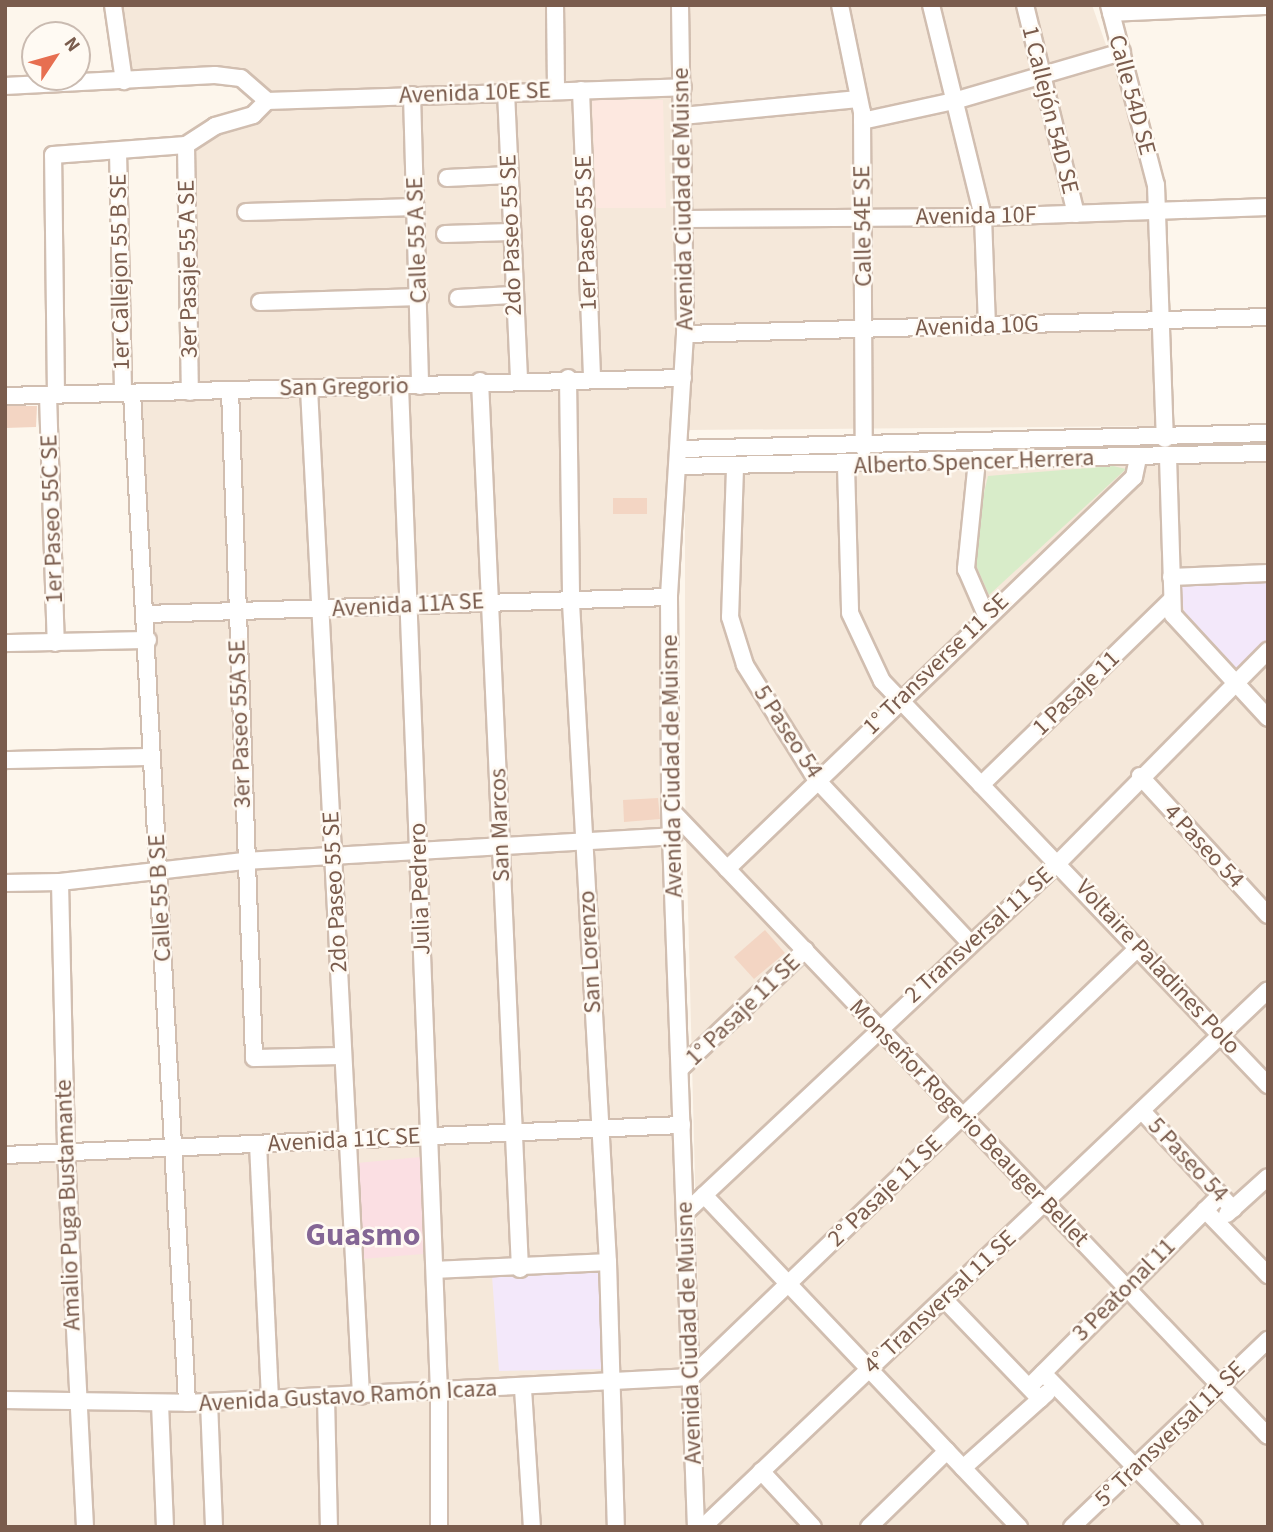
<!DOCTYPE html>
<meta charset="utf-8">
<style>
body{margin:0}
#map{position:relative;width:1273px;height:1532px;overflow:hidden;background:#fdf6ec;font-family:"Source Sans 3",sans-serif}
div>[style]{position:absolute}
.residential>*{inset:0;background:#f5e8da}
.commercial>*{inset:0;background:#fde8e0}
.education>*{inset:0;background:#f3e8fa}
.medical>*{inset:0;background:#fbdfe3}
.green>*{inset:0;background:#d8ecc9}
.building>*{inset:0;background:#f3d5c3}
.roads{filter:drop-shadow(2px 0 #d1beb0) drop-shadow(-2px 0 #d1beb0) drop-shadow(0 2px #d1beb0) drop-shadow(0 -2px #d1beb0)}
.minor>*{height:16px;margin:-8px;padding:0 8px;transform-origin:8px;border-radius:8px;background:#fff}
span{translate:-50% -50%;white-space:nowrap;text-align:center;line-height:1.15;-webkit-text-stroke:5px #fffaf3;paint-order:stroke}
.street-label{font-size:24px;color:#7a5c4d}
.district-label{font-size:32px;color:#846695;font-weight:700}
.frame{position:absolute;inset:0;border:7px solid #7a5c4d;pointer-events:none}
.north{position:absolute;left:21px;top:21px;width:70px;height:70px;box-sizing:border-box;background:#fffaf3;border:2px solid #cabbb1;border-radius:50%;rotate:54deg;font-size:19px;font-weight:700;line-height:28px;text-align:center;color:#7a5c4d}
.north::after{content:'';display:block;margin:auto;width:24px;height:32px;background:#e76f51;clip-path:polygon(50% 0,100% 100%,50% 72%,0 100%)}
</style>
<div id="map">
<div class="residential">
<i style="clip-path:polygon(118px 5px,678px 5px,679px 83px,269px 98px,242px 74px,127px 75px)"></i>
<i style="clip-path:polygon(685px 5px,1092px 5px,1155px 185px,1163px 426px,689px 430px)"></i>
<i style="clip-path:polygon(675px 95px,680px 373px,194px 385px,193px 148px,222px 129px,270px 107px)"></i>
<i style="clip-path:polygon(679px 386px,666px 594px,679px 1122px,177px 1139px,140px 401px)"></i>
<i style="clip-path:polygon(1268px 455px,1268px 1527px,704px 1527px,685px 793px,685px 463px)"></i>
<i style="clip-path:polygon(679px 1129px,690px 1527px,5px 1527px,5px 1162px)"></i>
</div>
<div class="commercial">
<i style="clip-path:polygon(592px 100px,663px 100px,666px 208px,596px 208px)"></i>
</div>
<div class="education">
<i style="clip-path:polygon(1268px 577px,1268px 641px,1236px 671px,1186px 620px,1178px 581px)"></i>
<i style="clip-path:polygon(603px 1272px,606px 1369px,499px 1371px,492px 1276px)"></i>
</div>
<div class="medical">
<i style="clip-path:polygon(421px 1157px,423px 1254px,362px 1259px,357px 1163px)"></i>
</div>
<div class="green">
<i style="clip-path:polygon(1113px 466px,1126px 469px,989px 595px,975px 563px,973px 539px,988px 476px)"></i>
</div>
<div class="building">
<i style="clip-path:polygon(5px 406px,37px 406px,36px 427px,5px 428px)"></i>
<i style="clip-path:polygon(613px 498px,647px 498px,647px 514px,613px 514px)"></i>
<i style="clip-path:polygon(658px 798px,660px 819px,624px 822px,623px 800px)"></i>
<i style="clip-path:polygon(765px 930px,785px 953px,754px 979px,734px 957px)"></i>
</div>
<div class="roads">
<div class="minor">
<i style="left:113px;top:5px;width:77px;rotate:81.8deg"></i>
<i style="left:555px;top:5px;width:86px;rotate:89.3deg"></i>
<i style="left:680px;top:5px;width:329px;rotate:89.1deg"></i>
<i style="left:685px;top:334px;width:263px;rotate:93.5deg"></i>
<i style="left:669px;top:597px;width:212px;rotate:89.7deg"></i>
<i style="left:670px;top:809px;width:718px;rotate:87.93deg"></i>
<i style="left:840px;top:5px;width:109px;rotate:78.4deg"></i>
<i style="left:862px;top:112px;width:336px;rotate:89.7deg"></i>
<i style="left:931px;top:5px;width:218px;rotate:76.2deg"></i>
<i style="left:983px;top:217px;width:109px;rotate:87.9deg"></i>
<i style="left:1025px;top:5px;width:215px;rotate:76.3deg"></i>
<i style="left:1109px;top:5px;width:186px;rotate:75.4deg"></i>
<i style="left:1156px;top:185px;width:254px;rotate:88deg"></i>
<i style="left:1111px;top:13px;width:157px;rotate:-2.6deg"></i>
<i style="left:5px;top:86px;width:210px;rotate:-3deg"></i>
<i style="left:215px;top:75px;width:26px;rotate:7deg"></i>
<i style="left:241px;top:78px;width:35px;rotate:41deg"></i>
<i style="left:581px;top:90px;width:287px;rotate:87.8deg"></i>
<i style="left:506px;top:92px;width:286px;rotate:87.4deg"></i>
<i style="left:412px;top:95px;width:291px;rotate:88.4deg"></i>
<i style="left:682px;top:116px;width:177px;rotate:-5.5deg"></i>
<i style="left:862px;top:121px;width:94px;rotate:-12.3deg"></i>
<i style="left:954px;top:101px;width:175px;rotate:-16.3deg"></i>
<i style="left:186px;top:145px;width:247px;rotate:89.1deg"></i>
<i style="left:118px;top:151px;width:242px;rotate:88.8deg"></i>
<i style="left:447px;top:178px;width:62px;rotate:-2.8deg"></i>
<i style="left:246px;top:212px;width:170px;rotate:-1.7deg"></i>
<i style="left:685px;top:219px;width:298px;rotate:-0.4deg"></i>
<i style="left:983px;top:217px;width:285px;rotate:-2deg"></i>
<i style="left:445px;top:234px;width:66px;rotate:-1.7deg"></i>
<i style="left:458px;top:298px;width:54px;rotate:-3.2deg"></i>
<i style="left:260px;top:302px;width:160px;rotate:-1.8deg"></i>
<i style="left:685px;top:334px;width:583px;rotate:-1.67deg"></i>
<i style="left:568px;top:378px;width:225px;rotate:89.2deg"></i>
<i style="left:571px;top:603px;width:660px;rotate:86.79deg"></i>
<i style="left:608px;top:1262px;width:265px;rotate:88.3deg"></i>
<i style="left:480px;top:381px;width:889px;rotate:87.42deg"></i>
<i style="left:400px;top:386px;width:1007px;rotate:87.78deg"></i>
<i style="left:439px;top:1392px;width:135px;rotate:90deg"></i>
<i style="left:309px;top:389px;width:1008px;rotate:87.04deg"></i>
<i style="left:230px;top:390px;width:668px;rotate:87.94deg"></i>
<i style="left:254px;top:1058px;width:89px;rotate:-1.3deg"></i>
<i style="left:132px;top:393px;width:1011px;rotate:86.88deg"></i>
<i style="left:48px;top:395px;width:248px;rotate:88.2deg"></i>
<i style="left:56px;top:395px;width:240px;rotate:-90.7deg"></i>
<i style="left:53px;top:155px;width:133px;rotate:-4.3deg"></i>
<i style="left:186px;top:145px;width:35px;rotate:-33deg"></i>
<i style="left:215px;top:126px;width:40px;rotate:-16deg"></i>
<i style="left:253px;top:115px;width:20px;rotate:-45deg"></i>
<i style="left:267px;top:101px;width:416px;rotate:-1.9deg"></i>
<i style="left:5px;top:396px;width:678px;rotate:-1.52deg"></i>
<i style="left:681px;top:449px;width:587px;rotate:-1.56deg"></i>
<i style="left:1168px;top:457px;width:158px;rotate:88.2deg"></i>
<i style="left:1173px;top:615px;width:140px;rotate:47.3deg"></i>
<i style="left:680px;top:466px;width:588px;rotate:-1.27deg"></i>
<i style="left:846px;top:466px;width:147px;rotate:88.4deg"></i>
<i style="left:850px;top:613px;width:75px;rotate:64.8deg"></i>
<i style="left:882px;top:681px;width:559px;rotate:46.31deg"></i>
<i style="left:735px;top:468px;width:149px;rotate:91.9deg"></i>
<i style="left:730px;top:617px;width:50px;rotate:72.6deg"></i>
<i style="left:745px;top:665px;width:134px;rotate:58.1deg"></i>
<i style="left:816px;top:779px;width:225px;rotate:46.8deg"></i>
<i style="left:976px;top:470px;width:100px;rotate:95.8deg"></i>
<i style="left:966px;top:569px;width:50px;rotate:66.5deg"></i>
<i style="left:1171px;top:577px;width:97px;rotate:-2.4deg"></i>
<i style="left:146px;top:614px;width:523px;rotate:-1.86deg"></i>
<i style="left:5px;top:643px;width:143px;rotate:-1.2deg"></i>
<i style="left:5px;top:760px;width:146px;rotate:-1.2deg"></i>
<i style="left:1140px;top:776px;width:189px;rotate:47.4deg"></i>
<i style="left:981px;top:785px;width:265px;rotate:-44.2deg"></i>
<i style="left:670px;top:809px;width:866px;rotate:46.36deg"></i>
<i style="left:727px;top:869px;width:565px;rotate:-43.92deg"></i>
<i style="left:1134px;top:477px;width:19px;rotate:-78deg"></i>
<i style="left:60px;top:882px;width:270px;rotate:88.7deg"></i>
<i style="left:66px;top:1152px;width:375px;rotate:87.1deg"></i>
<i style="left:5px;top:883px;width:55px;rotate:-1deg"></i>
<i style="left:60px;top:882px;width:185px;rotate:-6.5deg"></i>
<i style="left:244px;top:861px;width:430px;rotate:-3.3deg"></i>
<i style="left:680px;top:1069px;width:173px;rotate:-43.6deg"></i>
<i style="left:1142px;top:1111px;width:134px;rotate:47.1deg"></i>
<i style="left:258px;top:1144px;width:255px;rotate:87.3deg"></i>
<i style="left:5px;top:1155px;width:678px;rotate:-2.54deg"></i>
<i style="left:704px;top:1195px;width:458px;rotate:46.5deg"></i>
<i style="left:1205px;top:1210px;width:91px;rotate:45.9deg"></i>
<i style="left:685px;top:1213px;width:514px;rotate:-43.19deg"></i>
<i style="left:1060px;top:861px;width:296px;rotate:-45.3deg"></i>
<i style="left:1227px;top:1214px;width:55px;rotate:-42.1deg"></i>
<i style="left:435px;top:1270px;width:173px;rotate:-2.6deg"></i>
<i style="left:944px;top:1299px;width:139px;rotate:46.2deg"></i>
<i style="left:1043px;top:1373px;width:216px;rotate:45.6deg"></i>
<i style="left:691px;top:1377px;width:622px;rotate:-43.83deg"></i>
<i style="left:1029px;top:1387px;width:271px;rotate:-45.1deg"></i>
<i style="left:523px;top:1389px;width:138px;rotate:86.3deg"></i>
<i style="left:326px;top:1397px;width:130px;rotate:88.7deg"></i>
<i style="left:5px;top:1400px;width:182px;rotate:0.9deg"></i>
<i style="left:187px;top:1403px;width:505px;rotate:-2.95deg"></i>
<i style="left:209px;top:1402px;width:125px;rotate:87.7deg"></i>
<i style="left:160px;top:1403px;width:124px;rotate:87.7deg"></i>
<i style="left:963px;top:1468px;width:113px;rotate:-41.8deg"></i>
<i style="left:761px;top:1471px;width:76px;rotate:47.1deg"></i>
<i style="left:703px;top:1527px;width:779px;rotate:-43.54deg"></i>
<i style="left:869px;top:1527px;width:109px;rotate:-44.3deg"></i>
<i style="left:1072px;top:1527px;width:271px;rotate:-43.7deg"></i>
</div>
</div>
<div class="street-label">
<span style="left:475px;top:93px;rotate:-2deg">Avenida 10E SE</span>
<span style="left:1132px;top:95px;rotate:75deg">Calle 54D SE</span>
<span style="left:1050px;top:110px;rotate:76deg">1 Callejón 54D SE</span>
<span style="left:683px;top:199px;rotate:-91deg">Avenida Ciudad de Muisne</span>
<span style="left:976px;top:216px;rotate:-1deg">Avenida 10F</span>
<span style="left:863px;top:226px;rotate:-91deg">Calle 54E SE</span>
<span style="left:586px;top:233px;rotate:-92deg">1er Paseo 55 SE</span>
<span style="left:511px;top:235px;rotate:-92deg">2do Paseo 55 SE</span>
<span style="left:417px;top:240px;rotate:-92deg">Calle 55 A SE</span>
<span style="left:188px;top:269px;rotate:-91deg">3er Pasaje 55 A SE</span>
<span style="left:120px;top:272px;rotate:-91deg">1er Callejon 55 B SE</span>
<span style="left:977px;top:326px;rotate:-2deg">Avenida 10G</span>
<span style="left:344px;top:387px;rotate:-1deg">San Gregorio</span>
<span style="left:974px;top:462px;rotate:-2deg">Alberto Spencer Herrera</span>
<span style="left:52px;top:519px;rotate:-92deg">1er Paseo 55C SE</span>
<span style="left:408px;top:605px;rotate:-3deg">Avenida 11A SE</span>
<span style="left:936px;top:664px;rotate:-44deg">1° Transverse 11 SE</span>
<span style="left:1076px;top:693px;rotate:-44deg">1 Pasaje 11</span>
<span style="left:240px;top:724px;rotate:-92deg">3er Paseo 55A SE</span>
<span style="left:788px;top:732px;rotate:57deg">5 Paseo 54</span>
<span style="left:672px;top:766px;rotate:-91deg">Avenida Ciudad de Muisne</span>
<span style="left:500px;top:825px;rotate:-92deg">San Marcos</span>
<span style="left:1204px;top:846px;rotate:47deg">4 Paseo 54</span>
<span style="left:420px;top:889px;rotate:-92deg">Julia Pedrero</span>
<span style="left:335px;top:892px;rotate:-93deg">2do Paseo 55 SE</span>
<span style="left:160px;top:898px;rotate:-93deg">Calle 55 B SE</span>
<span style="left:979px;top:935px;rotate:-42deg">2 Transversal 11 SE</span>
<span style="left:590px;top:952px;rotate:-93deg">San Lorenzo</span>
<span style="left:1158px;top:967px;rotate:47deg">Voltaire Paladines Polo</span>
<span style="left:743px;top:1010px;rotate:-44deg">1° Pasaje 11 SE</span>
<span style="left:969px;top:1123px;rotate:46deg">Monseñor Rogerio Beauger Bellet</span>
<span style="left:344px;top:1140px;rotate:-3deg">Avenida 11C SE</span>
<span style="left:1188px;top:1160px;rotate:47deg">5 Paseo 54</span>
<span style="left:885px;top:1191px;rotate:-44deg">2° Pasaje 11 SE</span>
<span style="left:68px;top:1205px;rotate:-92deg">Amalio Puga Bustamante</span>
<span style="left:1124px;top:1290px;rotate:-45deg">3 Peatonal 11</span>
<span style="left:940px;top:1302px;rotate:-43deg">4° Transversal 11 SE</span>
<span style="left:689px;top:1333px;rotate:-92deg">Avenida Ciudad de Muisne</span>
<span style="left:348px;top:1396px;rotate:-3deg">Avenida Gustavo Ramón Icaza</span>
<span style="left:1170px;top:1434px;rotate:-44deg">5° Transversal 11 SE</span>
</div>
<div class="district-label">
<span style="left:363px;top:1235px">Guasmo</span>
</div>
<div class="frame"></div>
<div class="north">N</div>
</div>
